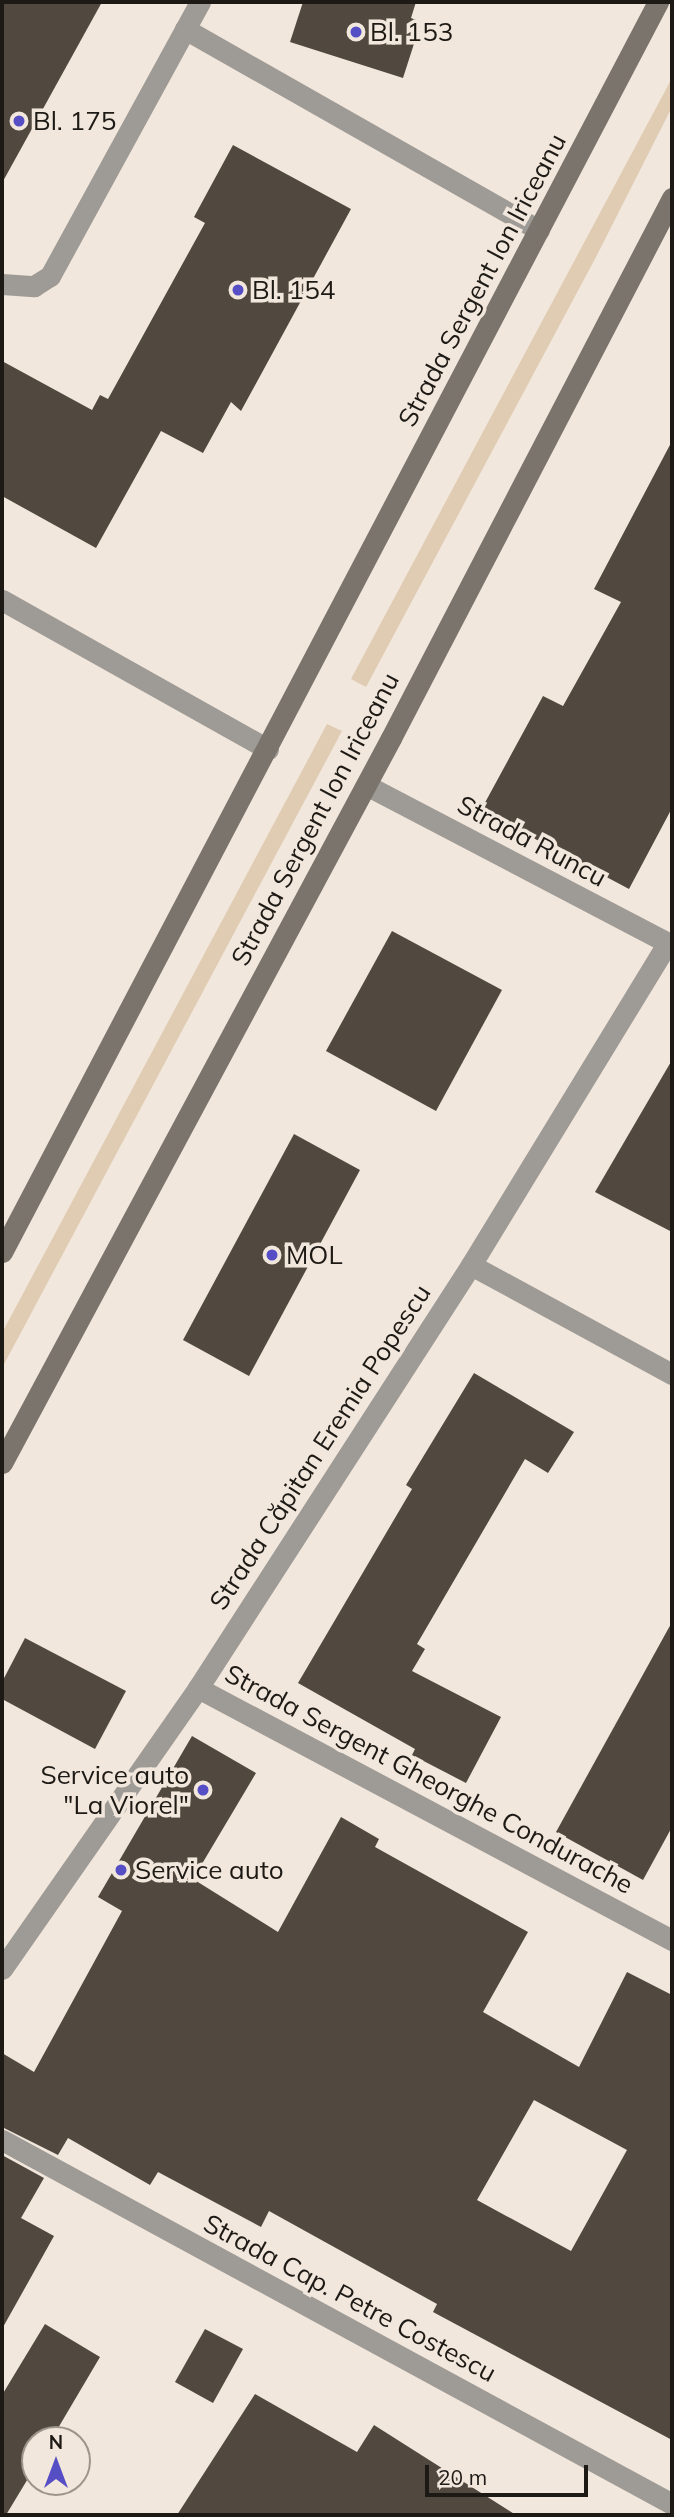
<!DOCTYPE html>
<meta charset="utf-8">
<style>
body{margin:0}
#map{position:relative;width:674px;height:2517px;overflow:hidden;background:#f2e7dc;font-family:Mulish,sans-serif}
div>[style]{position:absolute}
.green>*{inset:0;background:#e0cbb3}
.building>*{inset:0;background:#51493f}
.lane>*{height:21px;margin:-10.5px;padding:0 10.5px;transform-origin:10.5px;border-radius:10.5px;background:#9e9a95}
.street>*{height:21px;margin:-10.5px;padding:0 10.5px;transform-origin:10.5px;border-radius:10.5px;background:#9e9a95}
.secondary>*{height:21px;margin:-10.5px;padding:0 10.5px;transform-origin:10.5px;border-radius:10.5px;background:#7a746d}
.dots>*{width:19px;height:19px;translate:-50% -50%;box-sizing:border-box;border:4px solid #f2e7dc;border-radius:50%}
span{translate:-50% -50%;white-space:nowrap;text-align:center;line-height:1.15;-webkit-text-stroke:7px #f2e7dc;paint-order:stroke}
.poi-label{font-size:26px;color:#1d1915}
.left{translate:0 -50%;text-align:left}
.right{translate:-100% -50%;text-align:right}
.street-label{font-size:26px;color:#1d1915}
.frame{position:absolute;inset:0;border:4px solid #1d1915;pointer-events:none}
.north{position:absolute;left:21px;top:2426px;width:70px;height:70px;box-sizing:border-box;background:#f2e7dc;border:2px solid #9d958c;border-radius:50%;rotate:0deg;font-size:19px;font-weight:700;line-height:28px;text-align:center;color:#1d1915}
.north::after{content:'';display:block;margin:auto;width:24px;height:32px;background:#564ec5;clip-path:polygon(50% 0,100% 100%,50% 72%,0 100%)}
.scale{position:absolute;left:425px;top:2465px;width:163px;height:32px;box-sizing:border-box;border:4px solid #1d1915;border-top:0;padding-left:9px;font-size:21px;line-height:24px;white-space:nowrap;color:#1d1915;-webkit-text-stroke:5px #f2e7dc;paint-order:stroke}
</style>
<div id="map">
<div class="green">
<i style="clip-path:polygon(672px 78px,672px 107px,596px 257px,366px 687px,351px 679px)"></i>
<i style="clip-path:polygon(327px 724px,342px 731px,2px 1368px,2px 1333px)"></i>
</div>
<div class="building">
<i style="clip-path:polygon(2px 2px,102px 2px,2px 183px)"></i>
<i style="clip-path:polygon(303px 2px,416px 2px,411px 18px,421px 22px,403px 78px,290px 42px)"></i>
<i style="clip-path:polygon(233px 145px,351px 209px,241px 411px,231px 402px,203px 453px,161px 431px,96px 548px,2px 496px,2px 361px,92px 410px,100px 395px,108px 399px,205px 223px,194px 217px)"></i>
<i style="clip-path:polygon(672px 441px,672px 808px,629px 889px,481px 810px,543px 696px,563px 706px,621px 602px,594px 589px)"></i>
<i style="clip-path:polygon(392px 931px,502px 990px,436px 1111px,326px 1051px)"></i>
<i style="clip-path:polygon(672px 1060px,672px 1232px,595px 1192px)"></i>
<i style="clip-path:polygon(294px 1134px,360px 1170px,249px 1376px,183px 1340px)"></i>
<i style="clip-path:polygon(474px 1373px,574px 1432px,548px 1473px,525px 1459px,417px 1644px,425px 1649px,412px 1671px,501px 1717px,466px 1783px,412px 1755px,415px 1749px,298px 1683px,412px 1489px,406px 1485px)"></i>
<i style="clip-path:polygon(672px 1622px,672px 1827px,643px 1880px,556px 1832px)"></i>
<i style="clip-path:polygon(25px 1638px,126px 1691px,95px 1749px,2px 1699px,2px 1682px)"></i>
<i style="clip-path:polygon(evenodd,192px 1736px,256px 1773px,193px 1879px,278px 1932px,341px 1817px,379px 1839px,375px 1847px,528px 1932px,483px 2012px,579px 2067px,627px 1972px,672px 1995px,672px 2440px,433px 2312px,437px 2304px,269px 2211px,261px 2227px,158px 2172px,150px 2185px,68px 2138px,58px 2155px,2px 2127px,2px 2053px,34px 2072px,122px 1911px,98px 1897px,192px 1736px,534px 2100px,627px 2150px,571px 2251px,477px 2200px,534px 2100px)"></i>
<i style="clip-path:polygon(2px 2155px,44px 2178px,21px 2218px,54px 2236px,2px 2329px)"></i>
<i style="clip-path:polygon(45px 2324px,100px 2357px,51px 2440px,35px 2440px,35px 2467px,6px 2515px,2px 2515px,2px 2395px)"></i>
<i style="clip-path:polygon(205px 2329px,243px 2349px,213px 2403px,175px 2382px)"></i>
<i style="clip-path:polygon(255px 2394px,357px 2452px,374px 2425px,516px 2515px,177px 2515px)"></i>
</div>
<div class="lane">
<i style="left:185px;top:29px;width:407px;rotate:29.6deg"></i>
<i style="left:2px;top:284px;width:32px;rotate:4deg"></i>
<i style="left:34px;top:286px;width:19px;rotate:-32deg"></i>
<i style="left:50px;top:276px;width:312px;rotate:-61.3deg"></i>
</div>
<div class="street">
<i style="left:2px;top:600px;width:305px;rotate:29.3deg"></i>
<i style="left:366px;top:785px;width:345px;rotate:27.6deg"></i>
<i style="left:471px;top:1265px;width:229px;rotate:28.5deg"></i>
<i style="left:198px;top:1688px;width:537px;rotate:28deg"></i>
<i style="left:2px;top:1969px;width:343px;rotate:-55.1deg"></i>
<i style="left:198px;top:1688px;width:503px;rotate:-57.16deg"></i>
<i style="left:471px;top:1265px;width:376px;rotate:-58.6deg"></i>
<i style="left:2px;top:2140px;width:762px;rotate:28.51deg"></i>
</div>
<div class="secondary">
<i style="left:2px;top:1252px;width:1412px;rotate:-62.31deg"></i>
<i style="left:2px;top:1463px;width:823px;rotate:-61.78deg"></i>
<i style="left:391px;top:738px;width:609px;rotate:-62.51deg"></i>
</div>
<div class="dots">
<i style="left:356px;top:32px;background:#564ec5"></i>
<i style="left:19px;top:121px;background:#564ec5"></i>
<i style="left:238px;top:290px;background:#564ec5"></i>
<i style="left:272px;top:1255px;background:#564ec5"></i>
<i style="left:203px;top:1790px;background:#564ec5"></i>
<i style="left:121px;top:1870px;background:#564ec5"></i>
</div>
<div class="poi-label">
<span class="left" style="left:370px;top:32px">Bl. 153</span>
<span class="left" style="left:33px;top:121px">Bl. 175</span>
<span class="left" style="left:252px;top:290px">Bl. 154</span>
<span class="left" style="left:286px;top:1255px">MOL</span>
<span class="right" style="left:189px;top:1790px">Service auto<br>"La Viorel"</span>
<span class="left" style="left:135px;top:1870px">Service auto</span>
</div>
<div class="street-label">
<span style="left:482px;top:280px;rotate:-62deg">Strada Sergent Ion Iriceanu</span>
<span style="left:315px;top:819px;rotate:-62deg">Strada Sergent Ion Iriceanu</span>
<span style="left:532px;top:841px;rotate:28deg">Strada Runcu</span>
<span style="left:320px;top:1447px;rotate:-57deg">Strada Căpitan Eremia Popescu</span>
<span style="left:429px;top:1779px;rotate:28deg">Strada Sergent Gheorghe Condurache</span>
<span style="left:350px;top:2298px;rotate:28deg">Strada Cap. Petre Costescu</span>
</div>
<div class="frame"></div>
<div class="north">N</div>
<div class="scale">20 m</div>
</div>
